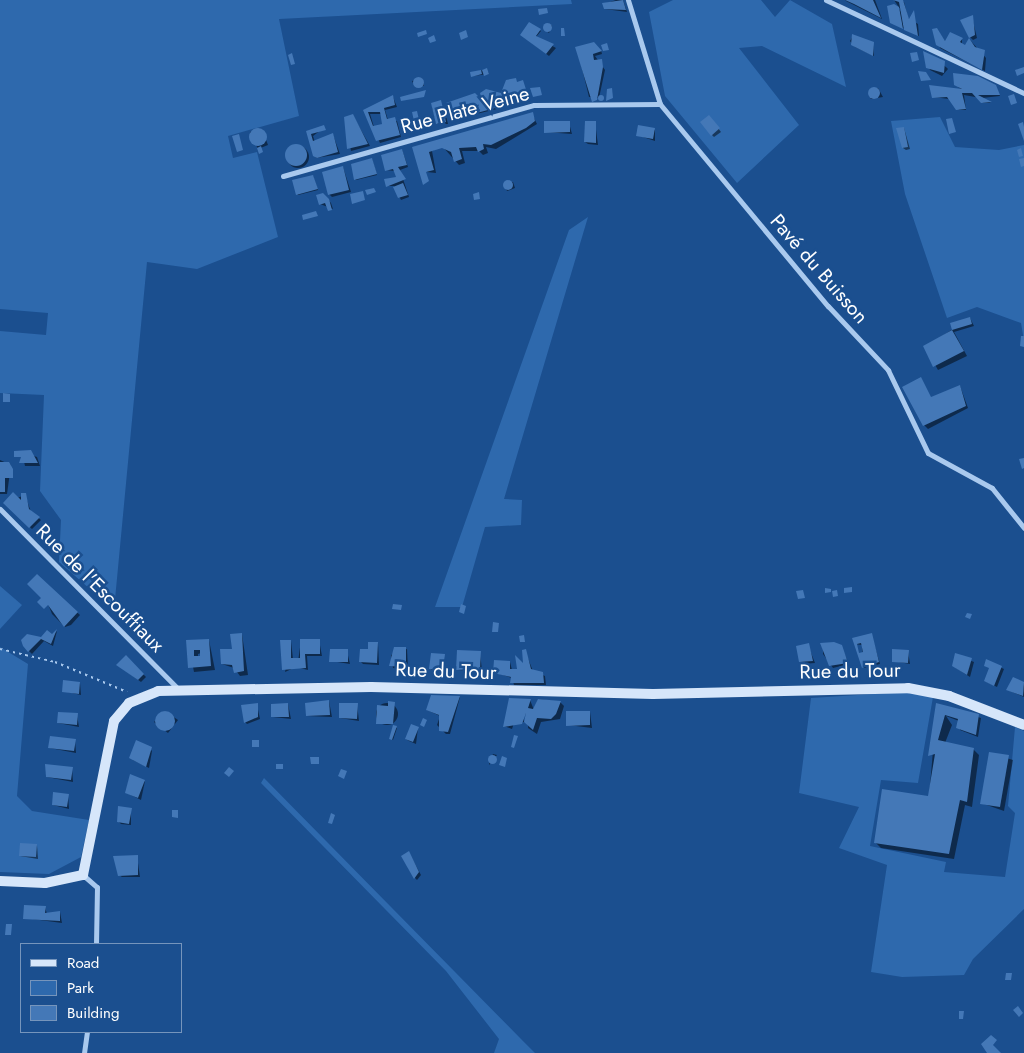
<!DOCTYPE html>
<meta charset="utf-8">
<style>
body{margin:0}
#map{position:relative;width:1024px;height:1053px;overflow:hidden;background:#1b4f8f;font-family:Jost,sans-serif}
div>[style]{position:absolute}
.green>*{inset:0;background:#2e69ad}
.shadow>*{inset:0;background:#0007}
.round{border-radius:50%}
.building>*{inset:0;background:#4478b7}
.path>*{height:2px;margin-top:-1px;transform-origin:0;background:repeating-linear-gradient(90deg,#a9c9ee 0 2.5px,transparent 0 6.5px)}
.street>*{height:5px;margin:-2.5px;padding:0 2.5px;transform-origin:2.5px;border-radius:2.5px;background:#a9c9ee}
.secondary>*{height:10px;margin:-5px;padding:0 5px;transform-origin:5px;border-radius:5px;background:#d6e6fa}
span{translate:-50% -50%;white-space:nowrap;text-align:center;line-height:1.15;-webkit-text-stroke:5px #1b4f8f;paint-order:stroke}
.street-label{font-size:20px;color:#fff}
.legend{position:absolute;left:20px;top:943px;width:162px;height:90px;box-sizing:border-box;background:#1b4f8f;border:1px solid #7695bc;margin:0;padding:6px 9px;list-style:none;font-size:15px;color:#fff}
.legend li{display:flex;align-items:center;gap:10px;height:25px}
.legend b{width:25px;border:1px solid #7695bc}
</style>
<div id="map">
<div class="green">
<i style="clip-path:polygon(0 0,571px 0,572px 4px,279px 19px,299px 116px,228px 136px,233px 158px,257px 152px,278px 237px,197px 269px,147px 262px,114px 610px,59px 562px,61px 520px,40px 491px,44px 395px,0 393px,0 331px,46px 335px,48px 313px,0 309px)"></i>
<i style="clip-path:polygon(673px 0,761px 0,775px 17px,790px 0,832px 24px,846px 87px,762px 46px,739px 48px,799px 125px,737px 183px,665px 96px,649px 12px)"></i>
<i style="clip-path:polygon(940px 117px,955px 147px,999px 150px,1024px 145px,1024px 341px,1021px 323px,977px 307px,947px 318px,905px 194px,891px 121px)"></i>
<i style="clip-path:polygon(588px 217px,504px 499px,522px 500px,521px 525px,485px 527px,462px 607px,435px 607px,569px 230px)"></i>
<i style="clip-path:polygon(0 586px,22px 605px,0 629px)"></i>
<i style="clip-path:polygon(0 647px,28px 664px,17px 796px,32px 811px,89px 820px,81px 857px,49px 874px,0 872px)"></i>
<i style="clip-path:polygon(904px 692px,933px 697px,918px 783px,881px 780px,870px 846px,946px 862px,944px 872px,1005px 877px,1015px 813px,1008px 806px,1015px 727px,1024px 731px,1024px 909px,973px 959px,964px 975px,902px 977px,871px 972px,887px 865px,839px 848px,859px 807px,799px 793px,811px 698px)"></i>
<i style="clip-path:polygon(264px 778px,521px 1039px,535px 1053px,494px 1053px,499px 1039px,446px 971px,261px 783px)"></i>
</div>
<div class="shadow">
<i style="clip-path:polygon(616px 0,623px 0,627px 12px,605px 9px,604px 4px)"></i>
<i style="clip-path:polygon(845px 0,875px 0,882px 19px,846px 1px)"></i>
<i style="clip-path:polygon(894px 0,904px 2px,908px 18px,918px 24px,919px 36px,891px 22px,898px 8px,902px 12px)"></i>
<i style="clip-path:polygon(972px 17px,977px 38px,973px 40px,970px 37px)"></i>
<i style="clip-path:polygon(548px 23px,552px 26px,549px 33px,544px 29px)"></i>
<i style="clip-path:polygon(530px 24px,541px 31px,536px 37px,556px 48px,549px 56px,524px 37px)"></i>
<i style="clip-path:polygon(937px 29px,946px 43px,962px 39px,962px 44px,970px 49px,970px 40px,986px 58px,985px 71px,940px 48px)"></i>
<i style="clip-path:polygon(853px 36px,873px 43px,874px 56px,855px 47px,850px 41px)"></i>
<i style="clip-path:polygon(577px 48px,601px 50px,602px 54px,595px 56px,605px 70px,599px 98px,589px 97px)"></i>
<i style="clip-path:polygon(924px 54px,946px 67px,948px 69px,942px 76px,930px 70px)"></i>
<i style="clip-path:polygon(487px 69px,489px 74px,472px 76px,471px 73px)"></i>
<i style="clip-path:polygon(422px 78px,424px 86px,413px 83px,412px 81px)"></i>
<i style="clip-path:polygon(524px 86px,530px 101px,452px 120px,448px 104px,484px 104px)"></i>
<i style="clip-path:polygon(958px 87px,996px 87px,1000px 96px,982px 98px,991px 103px,983px 103px,981px 98px,964px 95px,966px 110px,959px 110px,949px 99px,933px 97px,964px 91px)"></i>
<i style="clip-path:polygon(878px 88px,883px 97px,871px 99px,868px 92px)"></i>
<i style="clip-path:polygon(evenodd,393px 97px,397px 107px,385px 110px,388px 120px,397px 121px,401px 137px,380px 143px,365px 111px,393px 97px,370px 114px,382px 114px,384px 124px,374px 127px,370px 114px)"></i>
<i style="clip-path:polygon(432px 107px,444px 108px,448px 124px,437px 124px)"></i>
<i style="clip-path:polygon(532px 114px,537px 124px,496px 149px,486px 147px,488px 153px,483px 155px,479px 151px,462px 151px,465px 163px,459px 165px,442px 146px,432px 151px,436px 173px,427px 172px,414px 148px)"></i>
<i style="clip-path:polygon(353px 116px,370px 146px,351px 151px,345px 118px)"></i>
<i style="clip-path:polygon(711px 119px,721px 132px,714px 137px,712px 135px)"></i>
<i style="clip-path:polygon(595px 122px,598px 145px,588px 144px,585px 142px)"></i>
<i style="clip-path:polygon(569px 123px,572px 134px,545px 132px)"></i>
<i style="clip-path:polygon(325px 127px,313px 136px,315px 142px,333px 135px,340px 154px,316px 158px,307px 132px)"></i>
<i style="clip-path:polygon(904px 128px,910px 149px,906px 150px,903px 148px)"></i>
<i style="clip-path:polygon(262px 129px,268px 145px,258px 149px,250px 132px)"></i>
<i style="clip-path:polygon(655px 130px,655px 141px,637px 135px)"></i>
<i class="round" style="left:287px;top:146px;width:22px;height:22px"></i>
<i style="clip-path:polygon(402px 150px,408px 167px,400px 170px,409px 197px,401px 200px,394px 186px,387px 186px,398px 178px,395px 171px,386px 170px)"></i>
<i style="clip-path:polygon(372px 159px,377px 175px,356px 180px,355px 179px)"></i>
<i style="clip-path:polygon(343px 167px,351px 192px,332px 197px,329px 194px)"></i>
<i style="clip-path:polygon(313px 176px,318px 190px,298px 195px,297px 193px)"></i>
<i style="clip-path:polygon(513px 182px,515px 188px,507px 191px,504px 183px)"></i>
<i style="clip-path:polygon(322px 194px,331px 203px,333px 209px,320px 204px)"></i>
<i style="clip-path:polygon(970px 318px,974px 326px,954px 332px,967px 356px,938px 370px,925px 347px)"></i>
<i style="clip-path:polygon(960px 386px,968px 408px,928px 429px,924px 425px,930px 398px)"></i>
<i style="clip-path:polygon(22px 452px,37px 457px,40px 466px,25px 466px,23px 457px,16px 457px)"></i>
<i style="clip-path:polygon(0 460px,11px 465px,7px 494px,0 494px)"></i>
<i style="clip-path:polygon(25px 495px,31px 512px,41px 520px,32px 529px,4px 503px)"></i>
<i style="clip-path:polygon(37px 576px,80px 615px,71px 625px,65px 627px,52px 614px)"></i>
<i style="clip-path:polygon(57px 631px,53px 646px,44px 641px,32px 654px,24px 646px,22px 640px,52px 636px)"></i>
<i style="clip-path:polygon(242px 634px,248px 675px,240px 676px,234px 668px,222px 664px)"></i>
<i style="clip-path:polygon(871px 634px,880px 664px,864px 668px,862px 645px,855px 644px)"></i>
<i style="clip-path:polygon(evenodd,209px 640px,215px 670px,194px 672px,188px 641px,209px 640px,201px 653px,201px 657px,198px 657px,198px 654px,201px 653px)"></i>
<i style="clip-path:polygon(301px 640px,319px 640px,322px 656px,307px 656px,308px 670px,296px 667px,285px 672px,291px 641px,293px 659px,298px 662px)"></i>
<i style="clip-path:polygon(378px 643px,379px 665px,363px 664px,361px 662px)"></i>
<i style="clip-path:polygon(823px 644px,841px 646px,849px 664px,833px 668px,823px 654px)"></i>
<i style="clip-path:polygon(808px 645px,815px 663px,803px 664px,801px 661px)"></i>
<i style="clip-path:polygon(407px 649px,408px 669px,393px 668px,391px 655px)"></i>
<i style="clip-path:polygon(347px 651px,350px 664px,331px 661px)"></i>
<i style="clip-path:polygon(525px 651px,533px 671px,545px 676px,546px 685px,514px 685px,512px 678px,494px 672px,510px 662px,512px 670px,525px 667px)"></i>
<i style="clip-path:polygon(908px 651px,910px 664px,893px 661px)"></i>
<i style="clip-path:polygon(480px 652px,482px 671px,457px 670px)"></i>
<i style="clip-path:polygon(956px 655px,974px 662px,970px 677px,956px 668px)"></i>
<i style="clip-path:polygon(444px 656px,445px 672px,433px 671px,431px 669px)"></i>
<i style="clip-path:polygon(126px 657px,146px 677px,141px 682px,118px 665px)"></i>
<i style="clip-path:polygon(987px 661px,1004px 669px,997px 687px,985px 681px,990px 669px)"></i>
<i style="clip-path:polygon(1014px 679px,1024px 683px,1024px 697px,1008px 690px)"></i>
<i style="clip-path:polygon(80px 683px,81px 695px,63px 691px)"></i>
<i style="clip-path:polygon(460px 697px,450px 734px,446px 734px,437px 725px,440px 716px,427px 710px)"></i>
<i style="clip-path:polygon(539px 699px,560px 702px,564px 706px,560px 719px,541px 722px,537px 734px,528px 728px,529px 715px,523px 714px,524px 722px,514px 723px,512px 729px,504px 726px,530px 700px,534px 710px)"></i>
<i style="clip-path:polygon(329px 701px,332px 717px,307px 716px)"></i>
<i class="round" style="left:376px;top:703px;width:22px;height:22px"></i>
<i style="clip-path:polygon(288px 704px,291px 719px,273px 717px)"></i>
<i style="clip-path:polygon(357px 704px,359px 721px,340px 718px)"></i>
<i style="clip-path:polygon(937px 704px,981px 718px,978px 737px,960px 730px,959px 721px,946px 716px,952px 725px,945px 743px,973px 749px,979px 755px,972px 807px,965px 805px,954px 859px,881px 848px,875px 842px,929px 797px)"></i>
<i style="clip-path:polygon(257px 705px,260px 719px,247px 724px,245px 722px)"></i>
<i style="clip-path:polygon(165px 711px,178px 720px,168px 733px,154px 722px)"></i>
<i style="clip-path:polygon(590px 712px,592px 728px,568px 725px)"></i>
<i style="clip-path:polygon(77px 715px,79px 727px,58px 723px)"></i>
<i style="clip-path:polygon(394px 727px,397px 728px,393px 740px,391px 739px)"></i>
<i style="clip-path:polygon(418px 728px,416px 744px,409px 741px,406px 739px)"></i>
<i style="clip-path:polygon(75px 740px,76px 753px,50px 748px)"></i>
<i style="clip-path:polygon(149px 748px,152px 751px,149px 768px,133px 760px)"></i>
<i style="clip-path:polygon(990px 753px,1013px 760px,1004px 811px,981px 803px)"></i>
<i style="clip-path:polygon(493px 754px,497px 755px,489px 765px,489px 764px)"></i>
<i style="clip-path:polygon(72px 768px,73px 782px,47px 777px)"></i>
<i style="clip-path:polygon(145px 781px,141px 800px,127px 793px)"></i>
<i style="clip-path:polygon(68px 795px,69px 809px,53px 805px)"></i>
<i style="clip-path:polygon(131px 809px,131px 825px,121px 824px,118px 821px)"></i>
<i style="clip-path:polygon(37px 845px,38px 859px,20px 856px)"></i>
<i style="clip-path:polygon(409px 853px,421px 875px,417px 880px,415px 878px)"></i>
<i style="clip-path:polygon(137px 856px,140px 877px,122px 877px,119px 875px)"></i>
<i style="clip-path:polygon(45px 907px,47px 914px,60px 912px,62px 923px,25px 918px)"></i>
</div>
<div class="building">
<i style="clip-path:polygon(623px 0,626px 10px,604px 9px,602px 3px)"></i>
<i style="clip-path:polygon(845px 0,873px 0,881px 18px,854px 4px)"></i>
<i style="clip-path:polygon(893px 0,903px 0,909px 19px,914px 10px,918px 36px,904px 30px,899px 2px)"></i>
<i style="clip-path:polygon(894px 4px,899px 7px,903px 29px,890px 23px,887px 6px)"></i>
<i style="clip-path:polygon(547px 8px,548px 13px,539px 15px,538px 9px)"></i>
<i style="clip-path:polygon(973px 15px,975px 35px,969px 38px,960px 20px)"></i>
<i style="clip-path:polygon(529px 22px,541px 29px,536px 36px,554px 44px,546px 54px,520px 35px)"></i>
<i class="round" style="left:542.5px;top:22.5px;width:9px;height:9px"></i>
<i style="clip-path:polygon(561px 28px,564px 28px,565px 36px,561px 36px)"></i>
<i style="clip-path:polygon(937px 28px,945px 41px,950px 32px,963px 38px,960px 42px,965px 45px,969px 38px,975px 47px,985px 50px,982px 70px,936px 45px,932px 29px)"></i>
<i style="clip-path:polygon(426px 30px,427px 34px,418px 37px,417px 33px)"></i>
<i style="clip-path:polygon(466px 30px,468px 37px,461px 40px,459px 33px)"></i>
<i style="clip-path:polygon(852px 34px,874px 42px,873px 56px,851px 45px)"></i>
<i style="clip-path:polygon(434px 35px,436px 41px,430px 43px,428px 38px)"></i>
<i style="clip-path:polygon(594px 42px,602px 51px,593px 54px,594px 60px,602px 59px,603px 67px,597px 100px,592px 102px,575px 47px)"></i>
<i style="clip-path:polygon(607px 43px,609px 50px,603px 51px,601px 45px)"></i>
<i style="clip-path:polygon(923px 51px,945px 61px,944px 73px,926px 68px)"></i>
<i style="clip-path:polygon(917px 52px,919px 60px,912px 62px,910px 53px)"></i>
<i style="clip-path:polygon(292px 53px,295px 64px,291px 65px,288px 55px)"></i>
<i style="clip-path:polygon(1024px 67px,1024px 73px,1017px 76px,1015px 70px)"></i>
<i style="clip-path:polygon(487px 68px,489px 74px,484px 76px,482px 70px)"></i>
<i style="clip-path:polygon(481px 70px,482px 74px,471px 77px,470px 72px)"></i>
<i style="clip-path:polygon(918px 71px,926px 72px,931px 80px,921px 81px)"></i>
<i style="clip-path:polygon(953px 73px,978px 76px,996px 85px,1000px 95px,978px 95px,992px 102px,981px 103px,972px 93px,962px 93px,966px 109px,956px 110px,947px 97px,932px 98px,929px 85px,962px 89px,954px 85px)"></i>
<i class="round" style="left:412.5px;top:76.5px;width:11px;height:11px"></i>
<i style="clip-path:polygon(516px 78px,517px 82px,523px 80px,529px 99px,451px 120px,446px 103px,475px 93px,482px 100px,480px 93px,486px 89px,501px 93px,506px 80px)"></i>
<i class="round" style="left:868px;top:87px;width:12px;height:12px"></i>
<i style="clip-path:polygon(540px 87px,542px 95px,533px 97px,530px 88px)"></i>
<i style="clip-path:polygon(612px 88px,613px 98px,606px 101px,607px 89px)"></i>
<i style="clip-path:polygon(426px 90px,424px 97px,401px 101px,400px 97px)"></i>
<i style="clip-path:polygon(1014px 94px,1017px 103px,1011px 105px,1008px 96px)"></i>
<i style="clip-path:polygon(evenodd,393px 95px,395px 105px,384px 108px,387px 119px,395px 117px,400px 135px,376px 141px,363px 110px,393px 95px,368px 112px,380px 112px,382px 124px,373px 126px,368px 112px)"></i>
<i class="round" style="left:598px;top:95px;width:6px;height:6px"></i>
<i style="clip-path:polygon(441px 100px,446px 122px,436px 124px,431px 103px)"></i>
<i style="clip-path:polygon(417px 111px,421px 129px,411px 131px,409px 123px,414px 121px,412px 112px)"></i>
<i style="clip-path:polygon(533px 112px,535px 121px,526px 128px,491px 145px,483px 144px,484px 149px,478px 152px,476px 147px,459px 148px,462px 159px,454px 162px,451px 152px,442px 148px,429px 152px,434px 170px,426px 172px,429px 181px,423px 185px,412px 147px)"></i>
<i style="clip-path:polygon(353px 114px,368px 144px,347px 149px,344px 117px)"></i>
<i style="clip-path:polygon(709px 115px,720px 128px,711px 136px,700px 122px)"></i>
<i style="clip-path:polygon(952px 118px,956px 132px,949px 134px,946px 119px)"></i>
<i style="clip-path:polygon(544px 121px,570px 121px,570px 132px,544px 133px)"></i>
<i style="clip-path:polygon(585px 121px,596px 121px,596px 143px,584px 142px)"></i>
<i style="clip-path:polygon(1023px 122px,1024px 127px,1024px 141px,1018px 124px)"></i>
<i style="clip-path:polygon(324px 125px,326px 130px,311px 134px,313px 141px,333px 133px,338px 152px,317px 158px,313px 156px,306px 131px)"></i>
<i style="clip-path:polygon(638px 125px,655px 128px,653px 139px,636px 136px)"></i>
<i style="clip-path:polygon(904px 127px,908px 147px,902px 148px,896px 128px)"></i>
<i class="round" style="left:249px;top:128px;width:18px;height:18px"></i>
<i style="clip-path:polygon(239px 134px,243px 150px,237px 152px,232px 136px)"></i>
<i class="round" style="left:285px;top:144px;width:22px;height:22px"></i>
<i style="clip-path:polygon(261px 146px,263px 152px,259px 154px,257px 148px)"></i>
<i style="clip-path:polygon(1021px 148px,1023px 156px,1019px 157px,1017px 150px)"></i>
<i style="clip-path:polygon(402px 149px,407px 165px,398px 167px,406px 179px,386px 187px,384px 179px,396px 177px,393px 169px,385px 171px,381px 155px)"></i>
<i style="clip-path:polygon(372px 158px,377px 174px,354px 180px,351px 164px)"></i>
<i style="clip-path:polygon(1024px 158px,1024px 166px,1021px 167px,1019px 159px)"></i>
<i style="clip-path:polygon(343px 166px,349px 190px,328px 195px,322px 172px)"></i>
<i style="clip-path:polygon(313px 175px,318px 189px,296px 195px,292px 180px)"></i>
<i class="round" style="left:503px;top:180px;width:10px;height:10px"></i>
<i style="clip-path:polygon(403px 183px,408px 195px,398px 198px,393px 187px)"></i>
<i style="clip-path:polygon(374px 188px,376px 192px,367px 195px,365px 190px)"></i>
<i style="clip-path:polygon(363px 191px,365px 200px,352px 204px,350px 194px)"></i>
<i style="clip-path:polygon(479px 192px,480px 199px,474px 200px,473px 194px)"></i>
<i style="clip-path:polygon(323px 193px,329px 199px,332px 210px,328px 211px,325px 203px,319px 205px,316px 195px)"></i>
<i style="clip-path:polygon(316px 211px,318px 216px,303px 220px,302px 215px)"></i>
<i style="clip-path:polygon(970px 317px,972px 324px,952px 330px,950px 323px)"></i>
<i style="clip-path:polygon(952px 330px,964px 351px,933px 367px,923px 346px)"></i>
<i style="clip-path:polygon(1021px 336px,1024px 336px,1024px 347px,1020px 346px)"></i>
<i style="clip-path:polygon(921px 377px,931px 397px,960px 385px,966px 406px,923px 426px,902px 387px)"></i>
<i style="clip-path:polygon(3px 393px,10px 394px,10px 402px,3px 402px)"></i>
<i style="clip-path:polygon(31px 450px,38px 463px,19px 463px,21px 457px,14px 457px,14px 451px)"></i>
<i style="clip-path:polygon(1024px 458px,1024px 468px,1022px 469px,1019px 459px)"></i>
<i style="clip-path:polygon(0 462px,9px 462px,13px 469px,13px 478px,5px 478px,5px 492px,0 492px)"></i>
<i style="clip-path:polygon(13px 492px,21px 500px,21px 493px,26px 493px,29px 509px,40px 517px,29px 528px,3px 503px)"></i>
<i style="clip-path:polygon(37px 574px,78px 612px,64px 627px,48px 605px,44px 609px,37px 602px,41px 598px,27px 584px)"></i>
<i style="clip-path:polygon(852px 587px,852px 592px,844px 593px,844px 588px)"></i>
<i style="clip-path:polygon(825px 588px,831px 589px,831px 592px,825px 593px)"></i>
<i style="clip-path:polygon(803px 590px,805px 598px,798px 599px,796px 591px)"></i>
<i style="clip-path:polygon(837px 590px,838px 596px,833px 597px,832px 591px)"></i>
<i style="clip-path:polygon(393px 604px,402px 605px,401px 610px,392px 609px)"></i>
<i style="clip-path:polygon(461px 604px,466px 606px,464px 614px,459px 612px)"></i>
<i style="clip-path:polygon(967px 613px,972px 614px,970px 619px,965px 617px)"></i>
<i style="clip-path:polygon(493px 622px,499px 623px,498px 632px,492px 632px)"></i>
<i style="clip-path:polygon(57px 629px,51px 644px,41px 639px,28px 652px,23px 646px,21px 640px,27px 634px,41px 637px,47px 630px,52px 634px)"></i>
<i style="clip-path:polygon(242px 633px,244px 671px,234px 673px,232px 665px,221px 664px,220px 649px,232px 649px,230px 634px)"></i>
<i style="clip-path:polygon(evenodd,872px 633px,879px 662px,862px 668px,852px 638px,872px 633px,861px 643px,863px 652px,859px 653px,857px 644px,861px 643px)"></i>
<i style="clip-path:polygon(524px 635px,525px 642px,520px 642px,519px 636px)"></i>
<i style="clip-path:polygon(evenodd,209px 639px,211px 666px,188px 668px,186px 640px,209px 639px,194px 650px,200px 650px,200px 656px,194px 656px,194px 650px)"></i>
<i style="clip-path:polygon(300px 639px,320px 639px,320px 654px,305px 654px,306px 668px,282px 670px,280px 640px,291px 640px,291px 658px,300px 658px)"></i>
<i style="clip-path:polygon(368px 642px,378px 642px,377px 663px,359px 662px,360px 649px,368px 649px)"></i>
<i style="clip-path:polygon(834px 642px,842px 645px,848px 663px,829px 666px,820px 643px)"></i>
<i style="clip-path:polygon(809px 643px,813px 661px,799px 662px,796px 646px)"></i>
<i style="clip-path:polygon(394px 647px,406px 647px,406px 667px,389px 666px)"></i>
<i style="clip-path:polygon(330px 649px,348px 649px,348px 662px,329px 662px)"></i>
<i style="clip-path:polygon(526px 649px,531px 669px,543px 672px,544px 683px,510px 683px,511px 677px,493px 673px,494px 660px,510px 661px,510px 669px,517px 669px,515px 655px,523px 663px,522px 650px)"></i>
<i style="clip-path:polygon(892px 649px,909px 650px,908px 663px,892px 662px)"></i>
<i style="clip-path:polygon(457px 650px,481px 651px,480px 669px,456px 670px)"></i>
<i style="clip-path:polygon(431px 653px,445px 654px,443px 670px,429px 669px)"></i>
<i style="clip-path:polygon(955px 653px,972px 658px,967px 675px,952px 666px)"></i>
<i style="clip-path:polygon(126px 655px,144px 674px,138px 680px,116px 665px)"></i>
<i style="clip-path:polygon(986px 659px,1002px 666px,994px 686px,984px 681px,989px 668px,984px 666px)"></i>
<i style="clip-path:polygon(1013px 677px,1024px 682px,1023px 696px,1006px 690px)"></i>
<i style="clip-path:polygon(63px 680px,80px 682px,79px 694px,62px 692px)"></i>
<i style="clip-path:polygon(431px 695px,460px 696px,448px 732px,439px 731px,439px 715px,426px 710px)"></i>
<i style="clip-path:polygon(509px 698px,531px 699px,528px 708px,533px 709px,538px 699px,561px 701px,556px 714px,551px 719px,537px 718px,533px 730px,524px 722px,526px 713px,522px 724px,503px 727px)"></i>
<i style="clip-path:polygon(329px 700px,330px 715px,306px 716px,305px 703px)"></i>
<i style="clip-path:polygon(388px 701px,395px 702px,393px 724px,376px 724px,377px 705px,388px 706px)"></i>
<i style="clip-path:polygon(258px 703px,258px 717px,244px 723px,241px 705px)"></i>
<i style="clip-path:polygon(288px 703px,289px 717px,271px 717px,271px 704px)"></i>
<i style="clip-path:polygon(339px 703px,358px 703px,357px 719px,339px 718px)"></i>
<i style="clip-path:polygon(936px 703px,979px 714px,976px 735px,956px 728px,958px 719px,945px 715px,938px 740px,974px 748px,967px 802px,960px 800px,949px 854px,874px 843px,882px 789px,928px 796px,935px 754px,928px 756px)"></i>
<i style="clip-path:polygon(566px 711px,590px 711px,590px 725px,566px 726px)"></i>
<i class="round" style="left:155px;top:711px;width:20px;height:20px"></i>
<i style="clip-path:polygon(58px 712px,78px 713px,77px 725px,57px 723px)"></i>
<i style="clip-path:polygon(423px 718px,427px 720px,424px 727px,420px 725px)"></i>
<i style="clip-path:polygon(411px 724px,419px 727px,413px 742px,405px 739px)"></i>
<i style="clip-path:polygon(393px 725px,397px 726px,392px 740px,389px 739px)"></i>
<i style="clip-path:polygon(514px 735px,518px 736px,514px 748px,511px 747px)"></i>
<i style="clip-path:polygon(50px 736px,76px 739px,74px 751px,48px 748px)"></i>
<i style="clip-path:polygon(136px 740px,152px 747px,146px 767px,129px 758px)"></i>
<i style="clip-path:polygon(252px 740px,259px 740px,259px 747px,252px 747px)"></i>
<i style="clip-path:polygon(989px 752px,1009px 755px,1000px 807px,980px 804px)"></i>
<i class="round" style="left:487.5px;top:754.5px;width:9px;height:9px"></i>
<i style="clip-path:polygon(502px 756px,507px 758px,505px 767px,499px 765px)"></i>
<i style="clip-path:polygon(310px 757px,319px 757px,319px 764px,311px 764px)"></i>
<i style="clip-path:polygon(45px 764px,73px 767px,71px 780px,46px 777px)"></i>
<i style="clip-path:polygon(276px 764px,283px 764px,283px 769px,276px 769px)"></i>
<i style="clip-path:polygon(229px 767px,234px 771px,229px 777px,224px 773px)"></i>
<i style="clip-path:polygon(341px 769px,347px 771px,344px 779px,338px 776px)"></i>
<i style="clip-path:polygon(130px 774px,145px 780px,138px 798px,125px 793px)"></i>
<i style="clip-path:polygon(53px 792px,69px 794px,67px 807px,52px 805px)"></i>
<i style="clip-path:polygon(118px 806px,132px 808px,129px 824px,117px 822px)"></i>
<i style="clip-path:polygon(172px 810px,178px 810px,178px 818px,172px 817px)"></i>
<i style="clip-path:polygon(331px 813px,335px 815px,332px 824px,328px 823px)"></i>
<i style="clip-path:polygon(20px 843px,37px 844px,36px 857px,19px 856px)"></i>
<i style="clip-path:polygon(409px 851px,419px 872px,414px 879px,401px 856px)"></i>
<i style="clip-path:polygon(138px 855px,138px 875px,118px 876px,113px 856px)"></i>
<i style="clip-path:polygon(24px 905px,46px 906px,45px 913px,60px 911px,60px 921px,23px 919px)"></i>
<i style="clip-path:polygon(6px 924px,12px 924px,11px 935px,5px 935px)"></i>
<i style="clip-path:polygon(1006px 973px,1012px 973px,1011px 980px,1005px 980px)"></i>
<i style="clip-path:polygon(1018px 1006px,1023px 1013px,1019px 1017px,1013px 1010px)"></i>
<i style="clip-path:polygon(959px 1011px,964px 1011px,963px 1019px,959px 1019px)"></i>
<i style="clip-path:polygon(991px 1035px,997px 1040px,993px 1045px,1001px 1053px,987px 1053px,981px 1044px)"></i>
</div>
<div class="path">
<i style="left:0;top:649px;width:57px;rotate:13.3deg"></i>
<i style="left:55px;top:662px;width:78px;rotate:22.6deg"></i>
</div>
<div class="street">
<i style="left:628px;top:0;width:109px;rotate:72.9deg"></i>
<i style="left:660px;top:104px;width:263px;rotate:50.3deg"></i>
<i style="left:828px;top:306px;width:88px;rotate:46.8deg"></i>
<i style="left:888px;top:370px;width:92px;rotate:64.3deg"></i>
<i style="left:928px;top:453px;width:73px;rotate:28.7deg"></i>
<i style="left:992px;top:488px;width:51px;rotate:51.3deg"></i>
<i style="left:826px;top:0;width:219px;rotate:25.2deg"></i>
<i style="left:283px;top:176px;width:261px;rotate:-15.8deg"></i>
<i style="left:534px;top:105px;width:126px;rotate:-0.5deg"></i>
<i style="left:0;top:509px;width:253px;rotate:45.3deg"></i>
<i style="left:83px;top:875px;width:18px;rotate:41deg"></i>
<i style="left:97px;top:887px;width:57px;rotate:91deg"></i>
<i style="left:84px;top:1053px;width:21px;rotate:-82deg"></i>
</div>
<div class="secondary">
<i style="left:0;top:881px;width:45px;rotate:2.5deg"></i>
<i style="left:45px;top:883px;width:39px;rotate:-12deg"></i>
<i style="left:83px;top:875px;width:157px;rotate:-78.6deg"></i>
<i style="left:114px;top:721px;width:23px;rotate:-50deg"></i>
<i style="left:129px;top:703px;width:31px;rotate:-22deg"></i>
<i style="left:158px;top:691px;width:213px;rotate:-1.1deg"></i>
<i style="left:371px;top:687px;width:282px;rotate:1.4deg"></i>
<i style="left:653px;top:694px;width:255px;rotate:-1.3deg"></i>
<i style="left:908px;top:688px;width:42px;rotate:11deg"></i>
<i style="left:949px;top:696px;width:80px;rotate:21.1deg"></i>
</div>
<div class="street-label">
<span style="left:465px;top:110px;rotate:-15deg">Rue Plate Veine</span>
<span style="left:819px;top:269px;rotate:49deg">Pavé du Buisson</span>
<span style="left:100px;top:588px;rotate:45deg">Rue de l'Escouffiaux</span>
<span style="left:446px;top:671px;rotate:2deg">Rue du Tour</span>
<span style="left:850px;top:671px;rotate:-1deg">Rue du Tour</span>
</div>
<ul class="legend">
<li><b style="height:6px;background:#d6e6fa"></b>Road</li>
<li><b style="height:14px;background:#2e69ad"></b>Park</li>
<li><b style="height:14px;background:#4478b7"></b>Building</li>
</ul>
</div>
